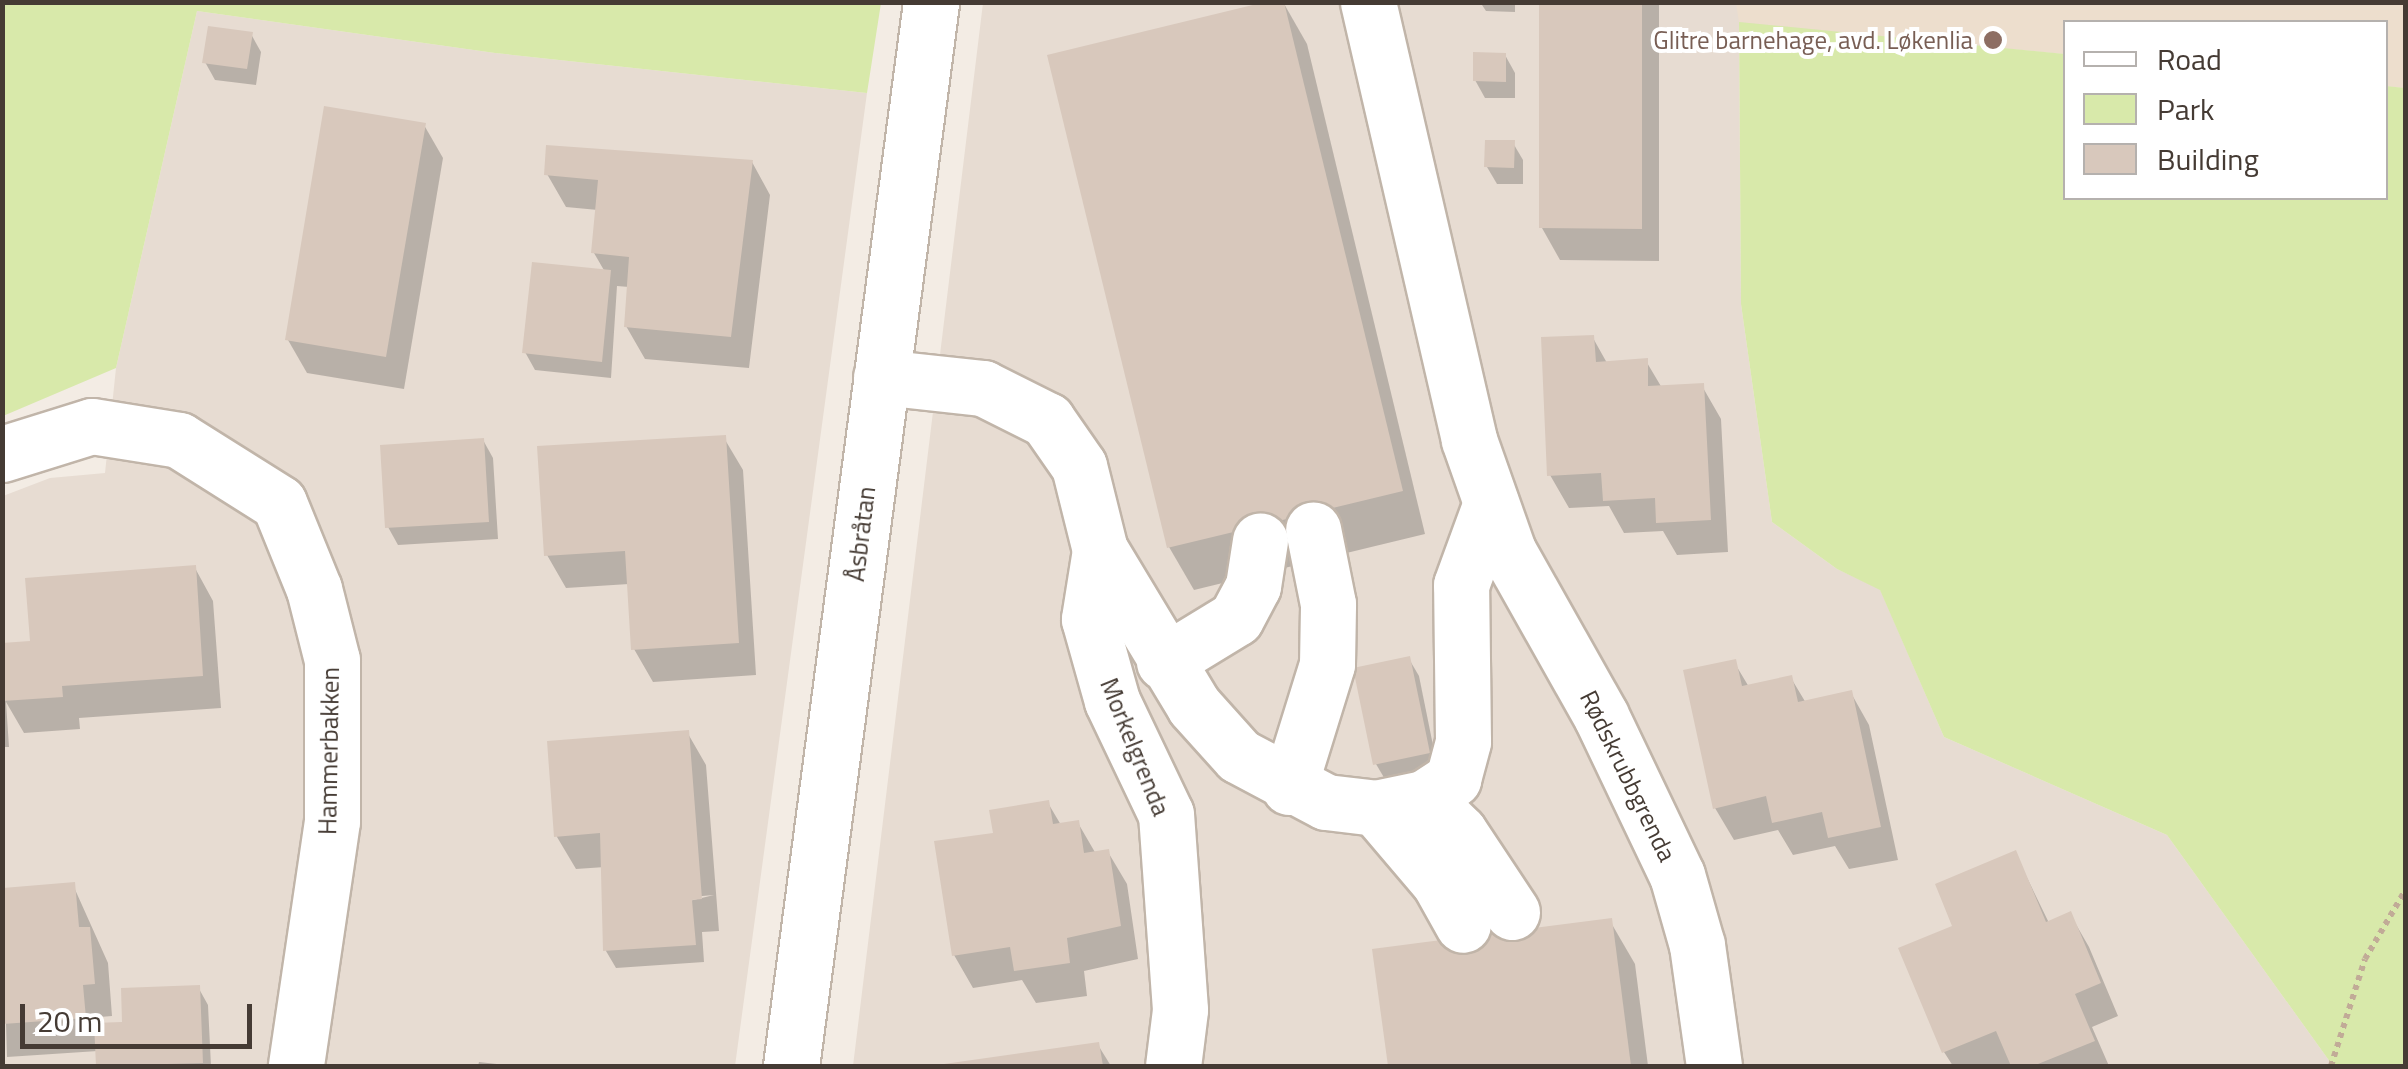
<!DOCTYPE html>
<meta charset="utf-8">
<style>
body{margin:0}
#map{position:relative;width:2408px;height:1069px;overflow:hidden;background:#f3ece4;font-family:"Titillium Web",sans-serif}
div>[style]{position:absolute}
.residential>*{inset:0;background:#e7dcd2}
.education>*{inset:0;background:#eddecd}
.green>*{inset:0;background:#d8e9aa}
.shadow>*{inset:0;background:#0003}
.building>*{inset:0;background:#d8c8bc}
.path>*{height:6px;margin-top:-3px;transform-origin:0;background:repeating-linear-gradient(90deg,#c1ab97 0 5px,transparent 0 10px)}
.roads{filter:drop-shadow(2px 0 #c1b5a9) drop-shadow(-2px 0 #c1b5a9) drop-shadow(0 2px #c1b5a9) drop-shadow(0 -2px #c1b5a9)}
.minor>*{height:55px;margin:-27.5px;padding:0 27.5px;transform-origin:27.5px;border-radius:27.5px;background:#fff}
.dots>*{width:28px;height:28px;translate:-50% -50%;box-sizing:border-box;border:5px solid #fff;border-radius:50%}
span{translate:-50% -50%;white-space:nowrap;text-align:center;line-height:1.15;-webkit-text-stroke:8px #fff;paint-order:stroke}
.education-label{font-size:25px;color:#785e54}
.right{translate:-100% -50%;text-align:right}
.street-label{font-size:25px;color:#453b34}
.frame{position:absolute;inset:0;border:5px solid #453b34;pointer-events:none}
.legend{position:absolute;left:2063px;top:20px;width:325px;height:180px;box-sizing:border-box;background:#fff;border:2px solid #b5b1ae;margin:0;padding:12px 18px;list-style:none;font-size:30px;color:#453b34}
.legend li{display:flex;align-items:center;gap:20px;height:50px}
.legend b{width:50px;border:2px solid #b5b1ae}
.scale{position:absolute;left:20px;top:1004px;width:232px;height:45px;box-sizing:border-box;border:5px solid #453b34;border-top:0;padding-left:12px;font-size:30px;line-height:35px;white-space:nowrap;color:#453b34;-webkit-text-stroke:8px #fff;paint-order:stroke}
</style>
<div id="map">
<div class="residential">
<i style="clip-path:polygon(983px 3px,2405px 3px,2405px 88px,2386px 86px,2386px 22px,2066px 22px,2065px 54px,1739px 23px,1741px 304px,1772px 522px,1837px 569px,1880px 589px,1944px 737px,2167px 835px,2333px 1066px,853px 1066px)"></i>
<i style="clip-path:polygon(197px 11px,495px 53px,867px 93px,735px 1066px,3px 1066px,3px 496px,50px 478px,105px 473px,116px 368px)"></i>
</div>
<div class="education">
<i style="clip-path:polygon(1736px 3px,2405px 3px,2405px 88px,2386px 86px,2386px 22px,2066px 22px,2065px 54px,1739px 22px)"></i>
</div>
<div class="green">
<i style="clip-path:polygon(2px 3px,3px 2px,881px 3px,867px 93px,495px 53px,197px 11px,116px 368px,3px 416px)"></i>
<i style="clip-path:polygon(1739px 22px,2065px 54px,2066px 198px,2386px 198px,2386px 86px,2405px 88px,2405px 1066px,2333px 1066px,2167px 835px,1944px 737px,1880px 590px,1837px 569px,1772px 522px,1741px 304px)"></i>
</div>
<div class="shadow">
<i style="clip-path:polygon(1283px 2px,1307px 44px,1425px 534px,1194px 590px,1169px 547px)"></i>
<i style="clip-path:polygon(1480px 2px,1515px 2px,1515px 12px,1486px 11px)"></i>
<i style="clip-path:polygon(1542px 2px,1659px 2px,1659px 261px,1560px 260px,1542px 228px)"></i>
<i style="clip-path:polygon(251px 34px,261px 52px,256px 85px,215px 80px,205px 62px)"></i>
<i style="clip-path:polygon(1505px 55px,1515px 73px,1515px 98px,1485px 98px,1475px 80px)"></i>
<i style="clip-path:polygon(424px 125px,443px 158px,404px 389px,307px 373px,288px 340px)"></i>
<i style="clip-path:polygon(1513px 143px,1523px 160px,1523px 184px,1497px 184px,1487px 167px)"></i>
<i style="clip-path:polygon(752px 162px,770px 195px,749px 368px,645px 359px,626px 326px,629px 287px,617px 286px,611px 378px,535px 370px,525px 352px,605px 272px,594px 253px,598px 210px,566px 207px,547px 174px)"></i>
<i style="clip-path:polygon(1593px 338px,1607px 363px,1646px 361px,1662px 388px,1702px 386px,1721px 419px,1728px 552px,1677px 555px,1663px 531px,1624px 533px,1609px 506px,1569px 508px,1550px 475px)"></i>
<i style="clip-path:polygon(724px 438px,743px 470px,756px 675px,653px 682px,634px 649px,629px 584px,566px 588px,547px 555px)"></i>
<i style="clip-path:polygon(483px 440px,493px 458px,498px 539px,398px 545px,388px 527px)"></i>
<i style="clip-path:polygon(195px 568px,213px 601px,221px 708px,79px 718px,80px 729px,24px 733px,6px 702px,9px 747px,2px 747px,2px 674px,33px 644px)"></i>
<i style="clip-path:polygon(1409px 659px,1419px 676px,1438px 770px,1386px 781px,1376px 764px)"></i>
<i style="clip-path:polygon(1734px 662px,1749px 687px,1791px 678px,1806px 703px,1851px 693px,1869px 725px,1898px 860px,1849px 869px,1835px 846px,1793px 855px,1778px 830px,1734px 840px,1715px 808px)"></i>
<i style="clip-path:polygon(evenodd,687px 732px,706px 765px,719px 931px,702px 932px,704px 962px,616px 968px,606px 951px,605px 867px,576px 869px,557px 837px,550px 744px,687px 732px,714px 895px,681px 903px,668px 899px,714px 895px)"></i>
<i style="clip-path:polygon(1048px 803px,1061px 825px,1078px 823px,1096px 854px,1108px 852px,1127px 884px,1138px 959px,1084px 971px,1087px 996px,1036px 1003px,1022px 980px,973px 988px,954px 955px,995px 835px)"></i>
<i style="clip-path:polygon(2015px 853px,2049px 923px,2070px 914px,2089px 947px,2118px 1016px,2092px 1027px,2109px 1066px,1953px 1066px,1944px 1052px,1901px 949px,1955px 927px)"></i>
<i style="clip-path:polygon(73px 885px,108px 963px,112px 1016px,100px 1017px,101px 1025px,125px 1024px,198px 987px,208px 1005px,211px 1066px,99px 1066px,98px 1051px,7px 1057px,2px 890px)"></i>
<i style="clip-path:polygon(1610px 921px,1635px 964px,1648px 1066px,1390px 1066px,1375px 951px)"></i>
<i style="clip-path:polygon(1098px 1045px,1111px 1066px,946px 1066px)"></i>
<i style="clip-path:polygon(479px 1062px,514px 1066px,478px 1066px)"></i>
</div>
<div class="building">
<i style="clip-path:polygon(1265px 2px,1284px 2px,1403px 491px,1167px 548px,1047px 55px)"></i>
<i style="clip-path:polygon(1539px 2px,1642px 2px,1642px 229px,1539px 228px)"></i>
<i style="clip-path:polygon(208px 26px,253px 32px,247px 69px,202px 63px)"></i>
<i style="clip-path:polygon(1473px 52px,1506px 53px,1506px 82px,1473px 81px)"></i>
<i style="clip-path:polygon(324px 106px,426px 123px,386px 357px,285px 340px)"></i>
<i style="clip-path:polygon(1485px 140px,1515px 140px,1514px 168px,1484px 167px)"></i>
<i style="clip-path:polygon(546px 145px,753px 160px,731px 337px,624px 327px,629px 257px,591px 253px,598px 180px,544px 175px)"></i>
<i style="clip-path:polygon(532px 262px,611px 270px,602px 362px,522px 353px)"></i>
<i style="clip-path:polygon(1594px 335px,1596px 362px,1648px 358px,1648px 386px,1704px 383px,1711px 520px,1656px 523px,1655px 498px,1603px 501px,1601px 473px,1547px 476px,1541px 337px)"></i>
<i style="clip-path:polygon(726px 435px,739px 643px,631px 650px,625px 551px,544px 556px,537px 446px)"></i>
<i style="clip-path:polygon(484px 438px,489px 522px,385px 528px,380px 445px)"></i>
<i style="clip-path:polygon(196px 565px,203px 676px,62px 686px,63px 697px,3px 701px,2px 643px,30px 641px,25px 578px)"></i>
<i style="clip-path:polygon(1410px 656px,1430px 753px,1373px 765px,1353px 668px)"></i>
<i style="clip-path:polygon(1736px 659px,1742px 686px,1792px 675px,1798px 702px,1852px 690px,1881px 827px,1828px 838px,1822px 812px,1772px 823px,1766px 796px,1713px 809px,1683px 670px)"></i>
<i style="clip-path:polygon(689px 730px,702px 899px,692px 900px,696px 945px,603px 951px,600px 833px,554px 837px,547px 741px)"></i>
<i style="clip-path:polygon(1049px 800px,1053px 824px,1079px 820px,1084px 853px,1109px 849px,1121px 926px,1067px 938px,1070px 963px,1014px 971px,1010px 947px,952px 956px,934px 841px,993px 833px,989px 810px)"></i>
<i style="clip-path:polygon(2016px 850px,2046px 922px,2071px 911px,2101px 983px,2075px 994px,2095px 1041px,2033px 1066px,2011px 1066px,1996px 1031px,1942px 1053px,1898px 948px,1952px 926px,1935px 884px)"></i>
<i style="clip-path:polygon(75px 882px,79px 927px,90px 927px,95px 984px,83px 985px,86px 1018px,3px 1024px,3px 888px)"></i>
<i style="clip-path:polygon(1612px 918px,1631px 1066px,1388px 1066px,1372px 949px)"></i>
<i style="clip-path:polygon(200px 985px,203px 1063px,96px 1066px,94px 1023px,122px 1022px,121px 988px)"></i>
<i style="clip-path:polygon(1099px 1042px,1103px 1066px,944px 1066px,944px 1064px)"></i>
</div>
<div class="path">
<i style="left:2331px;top:1066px;width:112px;rotate:-72.4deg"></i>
<i style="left:2365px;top:959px;width:81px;rotate:-59.6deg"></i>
</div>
<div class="roads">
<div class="minor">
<i style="left:1368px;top:2px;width:449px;rotate:77deg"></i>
<i style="left:1469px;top:440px;width:118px;rotate:70.6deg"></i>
<i style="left:1508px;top:551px;width:189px;rotate:60.6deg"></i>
<i style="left:1601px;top:716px;width:176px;rotate:64.5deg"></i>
<i style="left:1677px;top:875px;width:73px;rotate:74.1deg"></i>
<i style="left:1697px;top:945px;width:122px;rotate:82deg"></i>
<i style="left:881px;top:377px;width:103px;rotate:6.2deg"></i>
<i style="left:983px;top:388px;width:72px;rotate:26.6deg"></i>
<i style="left:1047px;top:420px;width:56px;rotate:55.2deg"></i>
<i style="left:1079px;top:466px;width:87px;rotate:76deg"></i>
<i style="left:1100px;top:550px;width:182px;rotate:58.9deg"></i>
<i style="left:1194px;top:706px;width:67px;rotate:48deg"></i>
<i style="left:1239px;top:756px;width:98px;rotate:27.9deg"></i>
<i style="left:1326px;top:802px;width:50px;rotate:6.8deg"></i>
<i style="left:1376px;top:808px;width:49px;rotate:-11.8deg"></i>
<i style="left:1424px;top:798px;width:35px;rotate:-33deg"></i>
<i style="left:1453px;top:779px;width:39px;rotate:-75deg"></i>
<i style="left:1463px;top:741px;width:156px;rotate:-90.7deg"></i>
<i style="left:1461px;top:585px;width:87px;rotate:-69.9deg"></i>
<i style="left:2px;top:454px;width:94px;rotate:-17.3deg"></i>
<i style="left:92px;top:426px;width:88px;rotate:9.1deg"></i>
<i style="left:179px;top:440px;width:118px;rotate:32.2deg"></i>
<i style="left:279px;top:503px;width:93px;rotate:67.9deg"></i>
<i style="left:314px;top:589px;width:73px;rotate:75.8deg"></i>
<i style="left:332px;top:660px;width:161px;rotate:90deg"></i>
<i style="left:332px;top:821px;width:248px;rotate:98.4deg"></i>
<i style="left:1100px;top:550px;width:70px;rotate:99.1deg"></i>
<i style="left:1089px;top:619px;width:85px;rotate:74.3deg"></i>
<i style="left:1112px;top:701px;width:125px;rotate:64.5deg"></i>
<i style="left:1166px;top:814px;width:196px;rotate:85.9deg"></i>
<i style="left:1180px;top:1010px;width:56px;rotate:97.1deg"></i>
<i style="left:1164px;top:662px;width:84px;rotate:-31.4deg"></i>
<i style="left:1236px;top:618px;width:36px;rotate:-62deg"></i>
<i style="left:1253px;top:586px;width:46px;rotate:-81.2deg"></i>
<i style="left:1289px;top:787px;width:129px;rotate:-72.8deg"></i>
<i style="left:1327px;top:664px;width:60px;rotate:-89deg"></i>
<i style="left:1328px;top:604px;width:76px;rotate:-101.3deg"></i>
<i style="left:1424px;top:798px;width:49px;rotate:44.2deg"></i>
<i style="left:1459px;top:832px;width:96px;rotate:56.5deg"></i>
<i style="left:1376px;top:808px;width:97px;rotate:49.6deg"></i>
<i style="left:1439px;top:882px;width:49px;rotate:60.8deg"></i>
<i style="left:791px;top:1066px;width:1073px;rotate:-82.5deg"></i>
</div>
</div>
<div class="dots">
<i style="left:1993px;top:40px;background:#8d6e63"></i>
</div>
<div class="education-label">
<span class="right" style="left:1973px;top:40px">Glitre barnehage, avd. Løkenlia</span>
</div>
<div class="street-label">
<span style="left:861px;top:534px;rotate:-83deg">Åsbråtan</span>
<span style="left:1135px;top:747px;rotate:68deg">Morkelgrenda</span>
<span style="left:329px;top:751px;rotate:-89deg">Hammerbakken</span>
<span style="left:1628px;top:776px;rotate:64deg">Rødskrubbgrenda</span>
</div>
<div class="frame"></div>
<ul class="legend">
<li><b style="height:12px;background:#fff"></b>Road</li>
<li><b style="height:28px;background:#d8e9aa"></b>Park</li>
<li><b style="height:28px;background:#d8c8bc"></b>Building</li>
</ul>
<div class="scale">20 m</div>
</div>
